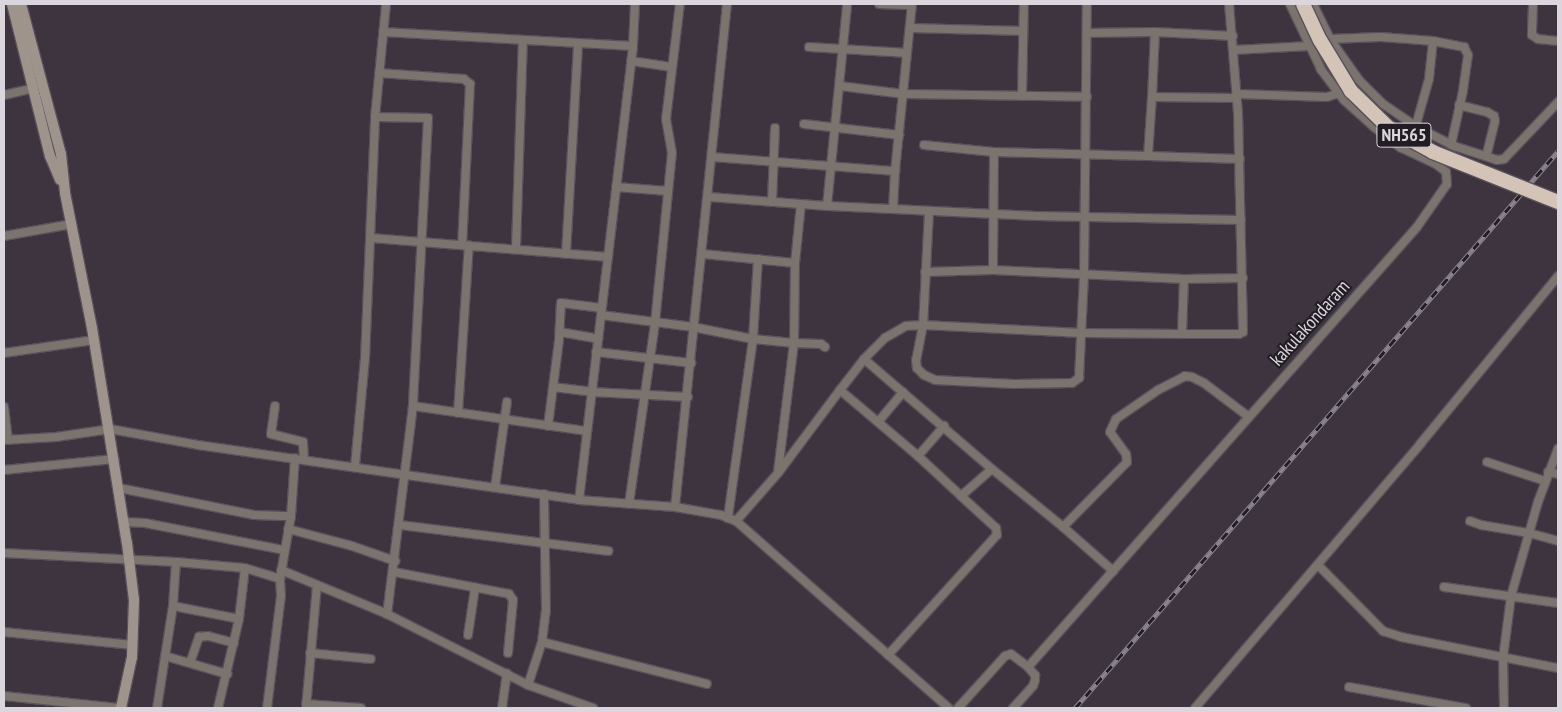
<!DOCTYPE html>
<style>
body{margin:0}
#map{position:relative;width:1562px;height:712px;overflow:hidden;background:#3d3440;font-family:"PT Sans Narrow",sans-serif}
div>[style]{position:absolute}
.roads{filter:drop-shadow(1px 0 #59515c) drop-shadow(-1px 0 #59515c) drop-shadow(0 1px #59515c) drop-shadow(0 -1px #59515c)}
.street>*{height:8px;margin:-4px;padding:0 4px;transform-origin:4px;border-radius:4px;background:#7a736e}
.secondary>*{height:10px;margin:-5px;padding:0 5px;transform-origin:5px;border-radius:5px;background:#9e948c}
.rail>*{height:4.5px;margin-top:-2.25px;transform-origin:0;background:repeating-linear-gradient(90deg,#221d23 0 8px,#8b848e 0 16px);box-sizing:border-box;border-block:1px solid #8b848e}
.bridges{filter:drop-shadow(1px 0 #59515c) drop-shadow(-1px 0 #59515c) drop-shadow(0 1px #59515c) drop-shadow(0 -1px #59515c)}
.highway-bridge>*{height:14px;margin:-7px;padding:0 7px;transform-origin:7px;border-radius:7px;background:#d4c3b7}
span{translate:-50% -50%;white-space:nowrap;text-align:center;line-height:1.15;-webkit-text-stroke:4px #221d23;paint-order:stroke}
.shield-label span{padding:1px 4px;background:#221d23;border:1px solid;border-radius:4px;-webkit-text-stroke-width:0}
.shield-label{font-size:18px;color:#dbd5dd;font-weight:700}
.street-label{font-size:19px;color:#dbd5dd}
.frame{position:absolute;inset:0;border:5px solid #dbd5dd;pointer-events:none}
</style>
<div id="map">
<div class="roads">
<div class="street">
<i style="left:879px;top:4px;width:33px;rotate:2deg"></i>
<i style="left:912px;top:4px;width:168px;rotate:95.8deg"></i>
<i style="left:895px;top:171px;width:38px;rotate:93deg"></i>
<i style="left:893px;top:209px;width:143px;rotate:2.8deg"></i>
<i style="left:1036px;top:216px;width:205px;rotate:1.1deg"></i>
<i style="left:1313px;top:4px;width:39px;rotate:64deg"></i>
<i style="left:1330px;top:39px;width:50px;rotate:54.7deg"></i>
<i style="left:1359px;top:80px;width:34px;rotate:45deg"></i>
<i style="left:1383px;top:104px;width:41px;rotate:34.1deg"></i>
<i style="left:1417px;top:127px;width:42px;rotate:27.2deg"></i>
<i style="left:1454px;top:146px;width:45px;rotate:18deg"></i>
<i style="left:1497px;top:160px;width:7px;rotate:-8deg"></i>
<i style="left:1504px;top:159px;width:79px;rotate:-46.5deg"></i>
<i style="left:1533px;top:4px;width:31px;rotate:92deg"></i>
<i style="left:1532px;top:35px;width:7px;rotate:34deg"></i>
<i style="left:1538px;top:39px;width:20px;rotate:6deg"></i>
<i style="left:910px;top:28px;width:113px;rotate:1.5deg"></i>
<i style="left:383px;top:32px;width:250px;rotate:3.2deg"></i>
<i style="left:1155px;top:32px;width:65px;rotate:92.6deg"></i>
<i style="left:1152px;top:97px;width:85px;rotate:0.7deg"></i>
<i style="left:1087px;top:33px;width:68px;rotate:-0.8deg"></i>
<i style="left:1155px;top:32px;width:78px;rotate:2.9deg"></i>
<i style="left:1330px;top:39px;width:51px;rotate:-2.2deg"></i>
<i style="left:1381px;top:37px;width:52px;rotate:4.4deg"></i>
<i style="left:1433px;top:41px;width:32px;rotate:11deg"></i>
<i style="left:1464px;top:47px;width:9px;rotate:63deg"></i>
<i style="left:1468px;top:55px;width:36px;rotate:98deg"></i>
<i style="left:1463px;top:91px;width:55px;rotate:102.5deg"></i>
<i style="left:809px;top:47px;width:98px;rotate:3.5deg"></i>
<i style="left:1234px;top:50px;width:75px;rotate:-3.1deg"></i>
<i style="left:631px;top:61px;width:41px;rotate:8.3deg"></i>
<i style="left:379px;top:73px;width:85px;rotate:4deg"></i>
<i style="left:464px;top:79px;width:8px;rotate:40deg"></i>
<i style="left:470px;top:84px;width:161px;rotate:92.8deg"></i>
<i style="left:840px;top:86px;width:64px;rotate:7.1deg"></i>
<i style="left:904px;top:94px;width:183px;rotate:0.9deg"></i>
<i style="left:1237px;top:94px;width:90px;rotate:1.9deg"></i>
<i style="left:1327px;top:97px;width:13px;rotate:-18deg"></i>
<i style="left:4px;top:95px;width:31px;rotate:-13deg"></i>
<i style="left:1022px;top:96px;width:92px;rotate:-88.8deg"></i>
<i style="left:1152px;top:97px;width:59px;rotate:93.9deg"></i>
<i style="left:1148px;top:156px;width:92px;rotate:1.9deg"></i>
<i style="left:1459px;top:105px;width:29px;rotate:14deg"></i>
<i style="left:1487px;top:112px;width:8px;rotate:30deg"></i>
<i style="left:1494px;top:116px;width:5px;rotate:79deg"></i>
<i style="left:1495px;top:121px;width:36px;rotate:104deg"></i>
<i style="left:375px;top:117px;width:53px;rotate:1.1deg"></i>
<i style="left:428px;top:118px;width:288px;rotate:93deg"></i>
<i style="left:413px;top:406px;width:210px;rotate:97.1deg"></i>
<i style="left:804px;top:124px;width:96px;rotate:6.6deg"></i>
<i style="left:1412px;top:139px;width:62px;rotate:-74.2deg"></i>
<i style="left:1429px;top:79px;width:38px;rotate:-84deg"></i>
<i style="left:924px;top:145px;width:70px;rotate:5.7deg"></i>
<i style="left:994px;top:152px;width:154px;rotate:1.5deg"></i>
<i style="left:994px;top:152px;width:118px;rotate:90.5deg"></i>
<i style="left:993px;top:270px;width:191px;rotate:2.7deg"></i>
<i style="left:1184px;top:279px;width:59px;rotate:-1deg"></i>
<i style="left:712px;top:157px;width:184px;rotate:4.4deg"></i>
<i style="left:616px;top:187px;width:52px;rotate:4.4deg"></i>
<i style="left:709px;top:197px;width:118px;rotate:4.4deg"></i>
<i style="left:827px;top:206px;width:203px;rotate:-84.3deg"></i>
<i style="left:772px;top:202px;width:74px;rotate:-87.7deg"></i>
<i style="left:801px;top:204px;width:59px;rotate:95.8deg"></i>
<i style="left:795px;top:263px;width:80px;rotate:90.7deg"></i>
<i style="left:794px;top:343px;width:27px;rotate:2deg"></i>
<i style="left:821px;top:344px;width:5px;rotate:37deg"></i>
<i style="left:827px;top:206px;width:66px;rotate:2.6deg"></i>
<i style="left:929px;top:212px;width:113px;rotate:93deg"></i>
<i style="left:923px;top:325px;width:159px;rotate:2.9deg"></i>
<i style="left:1082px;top:333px;width:100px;rotate:0.6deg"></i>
<i style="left:4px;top:236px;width:69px;rotate:-10deg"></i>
<i style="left:371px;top:238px;width:238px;rotate:4.6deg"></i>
<i style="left:516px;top:248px;width:207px;rotate:-88.1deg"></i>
<i style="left:566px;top:254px;width:211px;rotate:-86.7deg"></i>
<i style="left:703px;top:254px;width:92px;rotate:5.6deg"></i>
<i style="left:758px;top:259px;width:80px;rotate:93.6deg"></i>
<i style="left:753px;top:339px;width:41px;rotate:5.6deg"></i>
<i style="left:794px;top:343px;width:130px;rotate:97.1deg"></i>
<i style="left:925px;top:272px;width:68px;rotate:-1.7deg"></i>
<i style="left:1184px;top:279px;width:55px;rotate:92.1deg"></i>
<i style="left:1182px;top:334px;width:57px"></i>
<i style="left:1239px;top:334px;width:4px;rotate:-27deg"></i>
<i style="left:1243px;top:332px;width:219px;rotate:-91.3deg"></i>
<i style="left:1238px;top:113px;width:109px;rotate:-94.7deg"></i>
<i style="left:601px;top:315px;width:93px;rotate:7.4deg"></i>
<i style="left:693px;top:327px;width:61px;rotate:11.3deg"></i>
<i style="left:753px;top:339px;width:181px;rotate:98deg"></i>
<i style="left:560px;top:332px;width:39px;rotate:10deg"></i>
<i style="left:596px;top:352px;width:96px;rotate:6.6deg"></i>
<i style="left:4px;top:353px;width:91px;rotate:-8.2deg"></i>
<i style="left:864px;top:359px;width:169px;rotate:40.7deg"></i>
<i style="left:553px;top:387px;width:39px;rotate:7deg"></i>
<i style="left:592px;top:392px;width:96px;rotate:3deg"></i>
<i style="left:840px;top:390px;width:39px;rotate:-52deg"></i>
<i style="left:864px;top:359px;width:30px;rotate:-45deg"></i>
<i style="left:885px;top:338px;width:24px;rotate:-30deg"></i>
<i style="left:906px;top:326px;width:17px;rotate:-3deg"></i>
<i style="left:923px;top:325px;width:36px;rotate:101deg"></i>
<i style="left:916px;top:360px;width:8px;rotate:83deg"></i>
<i style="left:917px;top:368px;width:10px;rotate:45deg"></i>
<i style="left:924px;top:375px;width:12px;rotate:24deg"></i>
<i style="left:935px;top:380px;width:79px;rotate:2.9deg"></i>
<i style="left:1014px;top:384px;width:58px;rotate:-1deg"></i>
<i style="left:1072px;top:383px;width:9px;rotate:-36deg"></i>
<i style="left:1079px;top:378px;width:103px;rotate:-87.2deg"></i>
<i style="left:1084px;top:275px;width:271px;rotate:-89.4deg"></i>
<i style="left:275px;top:406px;width:28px;rotate:98deg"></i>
<i style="left:271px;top:434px;width:33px;rotate:14deg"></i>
<i style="left:303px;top:442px;width:17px;rotate:87deg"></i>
<i style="left:413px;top:406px;width:176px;rotate:8.2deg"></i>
<i style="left:4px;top:407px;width:33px;rotate:83deg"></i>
<i style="left:458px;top:413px;width:168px;rotate:-86.3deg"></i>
<i style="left:878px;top:422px;width:39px;rotate:-50deg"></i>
<i style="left:548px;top:426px;width:87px;rotate:-82.7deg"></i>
<i style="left:559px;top:340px;width:37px;rotate:-87deg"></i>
<i style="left:561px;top:303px;width:41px;rotate:7deg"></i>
<i style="left:4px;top:440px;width:52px;rotate:-3.3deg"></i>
<i style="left:56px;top:437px;width:55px;rotate:-8.4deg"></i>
<i style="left:110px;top:429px;width:89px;rotate:10.3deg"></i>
<i style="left:198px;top:445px;width:385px;rotate:8.2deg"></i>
<i style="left:579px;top:500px;width:96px;rotate:4.2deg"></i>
<i style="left:675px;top:507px;width:47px;rotate:9.9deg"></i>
<i style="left:721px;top:515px;width:16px;rotate:22deg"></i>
<i style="left:736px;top:521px;width:283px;rotate:41.3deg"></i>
<i style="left:918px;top:456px;width:40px;rotate:-49deg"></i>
<i style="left:1487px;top:462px;width:61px;rotate:18.1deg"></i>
<i style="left:355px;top:466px;width:107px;rotate:-84.7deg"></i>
<i style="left:365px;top:359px;width:242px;rotate:-87.6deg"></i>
<i style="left:375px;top:117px;width:114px;rotate:-84.4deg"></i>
<i style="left:4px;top:470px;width:111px;rotate:-5.7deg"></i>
<i style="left:1548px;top:472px;width:10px;rotate:11deg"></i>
<i style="left:495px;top:487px;width:86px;rotate:-82deg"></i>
<i style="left:119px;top:488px;width:138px;rotate:11.3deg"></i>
<i style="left:254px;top:515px;width:37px;rotate:2deg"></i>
<i style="left:579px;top:500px;width:457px;rotate:-83.2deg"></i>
<i style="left:633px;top:46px;width:42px;rotate:-87.3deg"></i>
<i style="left:629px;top:504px;width:183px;rotate:-81.8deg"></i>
<i style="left:655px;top:323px;width:171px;rotate:-84.3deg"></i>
<i style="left:672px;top:153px;width:35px;rotate:-100deg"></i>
<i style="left:666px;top:119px;width:116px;rotate:-83.1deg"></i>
<i style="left:675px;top:507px;width:506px;rotate:-84.1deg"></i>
<i style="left:736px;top:521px;width:64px;rotate:-48.8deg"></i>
<i style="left:778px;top:473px;width:104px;rotate:-53.2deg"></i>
<i style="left:840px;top:390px;width:102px;rotate:40.2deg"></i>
<i style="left:918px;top:456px;width:59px;rotate:42.9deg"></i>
<i style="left:961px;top:496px;width:41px;rotate:-41.1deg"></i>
<i style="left:992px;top:469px;width:92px;rotate:39.2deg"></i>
<i style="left:1063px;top:527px;width:91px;rotate:-45.4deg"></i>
<i style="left:1127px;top:462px;width:8px;rotate:-97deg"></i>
<i style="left:1126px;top:454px;width:27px;rotate:-126deg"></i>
<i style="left:1110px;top:432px;width:14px;rotate:-65deg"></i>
<i style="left:1116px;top:419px;width:51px;rotate:-34.6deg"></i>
<i style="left:1158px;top:390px;width:30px;rotate:-27deg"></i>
<i style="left:1185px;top:376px;width:7px;rotate:8deg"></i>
<i style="left:1192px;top:377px;width:13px;rotate:27deg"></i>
<i style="left:1204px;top:383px;width:56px;rotate:37.1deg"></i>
<i style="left:1470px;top:521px;width:12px;rotate:20deg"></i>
<i style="left:1481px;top:525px;width:49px;rotate:9.5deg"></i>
<i style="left:1529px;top:533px;width:30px;rotate:15deg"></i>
<i style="left:124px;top:522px;width:21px;rotate:3deg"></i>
<i style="left:145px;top:523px;width:142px;rotate:11deg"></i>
<i style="left:400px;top:525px;width:210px;rotate:7.1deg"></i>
<i style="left:1063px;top:527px;width:67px;rotate:41.3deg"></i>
<i style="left:288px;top:529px;width:66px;rotate:14.9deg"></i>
<i style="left:352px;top:546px;width:46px;rotate:19.2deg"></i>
<i style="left:4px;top:553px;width:172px;rotate:3deg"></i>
<i style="left:176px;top:562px;width:69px;rotate:5deg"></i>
<i style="left:245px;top:568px;width:37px;rotate:17deg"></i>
<i style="left:1318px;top:565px;width:93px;rotate:45.4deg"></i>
<i style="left:1383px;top:631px;width:19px;rotate:18deg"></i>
<i style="left:1401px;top:637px;width:160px;rotate:11.2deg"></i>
<i style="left:281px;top:570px;width:115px;rotate:22.5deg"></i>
<i style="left:387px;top:614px;width:158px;rotate:26.7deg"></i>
<i style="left:528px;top:685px;width:69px;rotate:19.5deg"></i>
<i style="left:394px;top:572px;width:117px;rotate:10.8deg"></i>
<i style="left:509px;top:594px;width:7px;rotate:56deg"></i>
<i style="left:513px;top:600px;width:53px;rotate:95.4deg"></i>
<i style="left:1444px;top:587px;width:115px;rotate:8deg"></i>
<i style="left:173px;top:606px;width:67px;rotate:11.1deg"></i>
<i style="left:4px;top:632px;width:129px;rotate:5.8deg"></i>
<i style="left:468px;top:635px;width:48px;rotate:-81.5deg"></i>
<i style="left:542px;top:642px;width:170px;rotate:14.3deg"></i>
<i style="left:310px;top:653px;width:61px;rotate:5.6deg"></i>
<i style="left:888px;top:655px;width:162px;rotate:-47.8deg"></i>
<i style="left:997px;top:535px;width:7px;rotate:-98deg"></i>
<i style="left:996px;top:528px;width:47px;rotate:-137.6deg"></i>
<i style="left:165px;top:656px;width:65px;rotate:16.2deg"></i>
<i style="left:190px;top:663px;width:28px;rotate:-71deg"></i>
<i style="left:199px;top:637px;width:9px;rotate:-6deg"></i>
<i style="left:208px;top:636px;width:27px;rotate:15deg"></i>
<i style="left:1028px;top:667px;width:587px;rotate:-48.52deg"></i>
<i style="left:1417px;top:227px;width:52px;rotate:-55.1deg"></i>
<i style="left:1447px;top:184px;width:12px;rotate:-95deg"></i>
<i style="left:1446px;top:172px;width:13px;rotate:-141deg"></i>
<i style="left:1436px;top:164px;width:38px;rotate:-155deg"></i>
<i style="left:1401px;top:148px;width:34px;rotate:-142deg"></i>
<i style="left:1374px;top:127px;width:40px;rotate:-138deg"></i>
<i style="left:1344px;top:100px;width:39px;rotate:-127deg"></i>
<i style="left:1321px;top:69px;width:72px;rotate:-115.5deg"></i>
<i style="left:528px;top:685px;width:45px;rotate:-72deg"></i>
<i style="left:542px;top:642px;width:32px;rotate:-83deg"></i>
<i style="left:546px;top:610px;width:116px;rotate:-91deg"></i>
<i style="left:1349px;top:687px;width:119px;rotate:10.2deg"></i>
<i style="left:4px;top:696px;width:118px;rotate:5.9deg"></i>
<i style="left:306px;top:704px;width:55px;rotate:4.2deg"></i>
<i style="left:157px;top:708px;width:103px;rotate:-81.1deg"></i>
<i style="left:173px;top:606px;width:44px;rotate:-86.1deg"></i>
<i style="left:218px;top:708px;width:91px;rotate:-76.7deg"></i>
<i style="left:239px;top:619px;width:51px;rotate:-83.3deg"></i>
<i style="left:267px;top:708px;width:114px;rotate:-82.9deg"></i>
<i style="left:281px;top:595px;width:16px;rotate:-94deg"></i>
<i style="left:280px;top:579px;width:64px;rotate:-80.1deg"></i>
<i style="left:291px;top:516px;width:58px;rotate:-86.1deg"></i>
<i style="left:306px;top:708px;width:123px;rotate:-84.9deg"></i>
<i style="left:502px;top:708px;width:35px;rotate:-82deg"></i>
<i style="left:958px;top:708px;width:70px;rotate:-47.9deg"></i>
<i style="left:1005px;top:656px;width:6px;rotate:-18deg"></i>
<i style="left:1011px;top:654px;width:21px;rotate:37deg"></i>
<i style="left:1028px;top:667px;width:11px;rotate:49deg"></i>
<i style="left:1035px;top:675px;width:5px;rotate:90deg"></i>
<i style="left:1035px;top:680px;width:6px;rotate:108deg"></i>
<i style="left:1033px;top:686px;width:30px;rotate:132deg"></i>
<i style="left:1195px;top:708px;width:348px;rotate:-49.5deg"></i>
<i style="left:1421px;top:443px;width:216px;rotate:-50.6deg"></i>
<i style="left:1504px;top:708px;width:50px;rotate:-91.1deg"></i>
<i style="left:1503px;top:658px;width:63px;rotate:-82.6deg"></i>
<i style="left:1511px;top:596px;width:98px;rotate:-74deg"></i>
<i style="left:1538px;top:502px;width:57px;rotate:-69.3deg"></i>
</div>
<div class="secondary">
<i style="left:12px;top:4px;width:157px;rotate:76deg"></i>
<i style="left:50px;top:156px;width:26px;rotate:67deg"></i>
<i style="left:21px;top:4px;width:155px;rotate:75.1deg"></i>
<i style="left:61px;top:154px;width:39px;rotate:84deg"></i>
<i style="left:65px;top:193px;width:138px;rotate:78.7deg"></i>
<i style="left:92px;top:328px;width:218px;rotate:80.8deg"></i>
<i style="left:127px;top:543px;width:57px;rotate:83deg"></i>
<i style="left:134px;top:600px;width:57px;rotate:92deg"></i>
<i style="left:132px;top:657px;width:52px;rotate:102.2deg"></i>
</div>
</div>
<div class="rail">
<i style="left:1075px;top:708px;width:737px;rotate:-49.07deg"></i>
</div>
<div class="bridges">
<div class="highway-bridge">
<i style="left:1303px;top:4px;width:40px;rotate:65deg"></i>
<i style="left:1320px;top:40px;width:60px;rotate:58.7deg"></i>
<i style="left:1351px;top:91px;width:53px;rotate:44.2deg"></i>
<i style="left:1389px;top:128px;width:50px;rotate:28.6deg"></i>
<i style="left:1433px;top:152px;width:135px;rotate:21.8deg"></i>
</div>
</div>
<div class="shield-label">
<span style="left:1404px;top:135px">NH565</span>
</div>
<div class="street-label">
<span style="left:1310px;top:323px;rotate:-48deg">kakulakondaram</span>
</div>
<div class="frame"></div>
</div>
